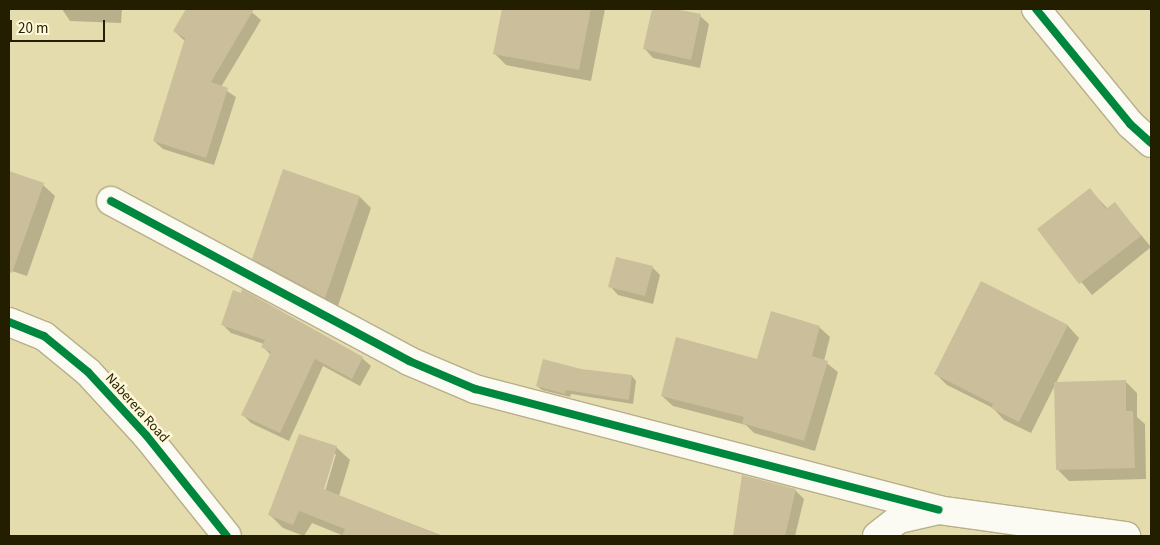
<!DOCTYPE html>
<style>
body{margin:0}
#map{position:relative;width:1160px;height:545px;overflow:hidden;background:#e5dcad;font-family:"Source Sans 3",sans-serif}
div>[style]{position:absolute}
.shadow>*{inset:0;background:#0003}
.building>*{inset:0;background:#cabe9b}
.roads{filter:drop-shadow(1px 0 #b6af8a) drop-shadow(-1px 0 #b6af8a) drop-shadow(0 1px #b6af8a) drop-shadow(0 -1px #b6af8a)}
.minor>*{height:28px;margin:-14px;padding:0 14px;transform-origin:14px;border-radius:14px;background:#fbfaf3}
.cycleway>*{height:8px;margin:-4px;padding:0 4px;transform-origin:4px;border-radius:4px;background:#00873e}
span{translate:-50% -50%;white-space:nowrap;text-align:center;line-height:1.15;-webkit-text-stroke:5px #fef8d8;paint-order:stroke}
.street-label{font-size:14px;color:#241e00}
.frame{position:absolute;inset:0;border:10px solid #241e00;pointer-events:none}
.scale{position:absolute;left:10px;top:20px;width:95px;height:22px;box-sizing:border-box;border:2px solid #241e00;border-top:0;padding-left:6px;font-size:15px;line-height:18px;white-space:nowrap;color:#241e00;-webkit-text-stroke:4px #fef8d8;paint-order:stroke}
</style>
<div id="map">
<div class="shadow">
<i style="clip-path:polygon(62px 9px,122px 9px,121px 23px,70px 21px)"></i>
<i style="clip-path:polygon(187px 9px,248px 9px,261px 20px,221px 87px,236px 97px,214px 165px,163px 149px,154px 141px,185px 41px,174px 31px)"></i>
<i style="clip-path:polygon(503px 9px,605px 9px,591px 81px,506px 65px,494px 53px)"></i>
<i style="clip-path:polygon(653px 9px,700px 16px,709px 24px,700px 68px,653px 58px,645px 49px)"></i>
<i style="clip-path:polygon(9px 172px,43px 185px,55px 196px,27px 276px,9px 270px)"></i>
<i style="clip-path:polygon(1090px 190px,1108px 209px,1115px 204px,1151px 247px,1092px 295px,1038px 229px)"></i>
<i style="clip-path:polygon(360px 197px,371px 208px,337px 309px,266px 271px,254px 259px)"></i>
<i style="clip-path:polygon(652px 267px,660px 275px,653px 304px,618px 295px,610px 286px)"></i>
<i style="clip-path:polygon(981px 282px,1068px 326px,1079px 338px,1056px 383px,1125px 381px,1137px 393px,1137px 417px,1145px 424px,1146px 479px,1069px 481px,1057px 469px,1055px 385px,1031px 433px,1004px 420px,993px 408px,947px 385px,936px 374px)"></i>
<i style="clip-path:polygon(223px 325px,362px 358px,371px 366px,360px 386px,323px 366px,289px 441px,251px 423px,243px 415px,271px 355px,263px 347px,264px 344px,231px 333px)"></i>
<i style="clip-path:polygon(819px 327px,830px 337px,824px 361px,838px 372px,815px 451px,754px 433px,746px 425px,673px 406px,662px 396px,758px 360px)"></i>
<i style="clip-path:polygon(580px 370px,632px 376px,636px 381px,633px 404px,571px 394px,570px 397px,542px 390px,537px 386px)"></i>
<i style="clip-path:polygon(evenodd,336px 447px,350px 460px,339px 496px,443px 536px,344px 536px,312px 523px,304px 536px,283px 528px,269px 514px,336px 447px,333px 454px,336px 454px,324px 495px,321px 494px,333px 454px)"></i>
<i style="clip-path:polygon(795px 490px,804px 499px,795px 536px,734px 536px,740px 514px)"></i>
</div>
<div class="building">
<i style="clip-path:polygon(186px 9px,254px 9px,211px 82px,228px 88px,206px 158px,153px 141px,185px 38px,173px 31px)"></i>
<i style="clip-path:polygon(502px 9px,591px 9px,579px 70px,493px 54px)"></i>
<i style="clip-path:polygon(652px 9px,675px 9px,701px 14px,691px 60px,643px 49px)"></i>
<i style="clip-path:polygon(283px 169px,360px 196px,325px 298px,252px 259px)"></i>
<i style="clip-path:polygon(9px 171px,44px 183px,12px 273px,9px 272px)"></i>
<i style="clip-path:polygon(1090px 188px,1106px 209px,1115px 202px,1141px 236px,1079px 284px,1037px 229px)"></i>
<i style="clip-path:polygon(616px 257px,653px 266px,645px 296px,608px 287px)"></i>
<i style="clip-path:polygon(981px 281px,1068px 325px,1019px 422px,991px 408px,993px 404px,934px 374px)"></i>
<i style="clip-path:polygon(242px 289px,363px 357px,352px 379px,315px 359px,280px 433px,241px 415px,271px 352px,261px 347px,265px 340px,221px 325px,233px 290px,241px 293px)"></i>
<i style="clip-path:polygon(771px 311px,820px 326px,812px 356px,828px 361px,804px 441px,742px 423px,744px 417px,661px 396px,676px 337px,757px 359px)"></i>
<i style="clip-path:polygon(543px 359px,581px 369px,632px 375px,629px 400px,566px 390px,565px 394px,536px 386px)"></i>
<i style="clip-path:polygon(1126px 380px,1126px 411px,1133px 411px,1135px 468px,1056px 470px,1054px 382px)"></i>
<i style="clip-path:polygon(299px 434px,337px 446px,324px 489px,441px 536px,342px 536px,345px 529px,299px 511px,293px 525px,268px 515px)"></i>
<i style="clip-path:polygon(742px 475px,796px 489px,785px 536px,733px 536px)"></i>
</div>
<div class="roads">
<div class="minor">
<i style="left:1036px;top:9px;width:149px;rotate:50.7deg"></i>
<i style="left:1130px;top:124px;width:28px;rotate:42deg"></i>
<i style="left:111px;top:201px;width:338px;rotate:28.2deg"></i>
<i style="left:409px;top:361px;width:72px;rotate:23deg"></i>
<i style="left:475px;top:389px;width:479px;rotate:14.6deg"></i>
<i style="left:9px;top:322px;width:38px;rotate:22deg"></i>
<i style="left:44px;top:336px;width:57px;rotate:39.3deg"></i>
<i style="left:88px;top:372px;width:86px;rotate:47.4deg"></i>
<i style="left:146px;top:435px;width:129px;rotate:51.3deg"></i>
<i style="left:877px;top:536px;width:28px;rotate:-38deg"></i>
<i style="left:899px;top:519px;width:40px;rotate:-13deg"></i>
<i style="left:938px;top:510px;width:190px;rotate:7.9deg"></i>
</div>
</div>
<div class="cycleway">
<i style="left:1036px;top:9px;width:149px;rotate:50.7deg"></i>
<i style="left:1130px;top:124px;width:28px;rotate:42deg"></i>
<i style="left:111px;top:201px;width:338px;rotate:28.2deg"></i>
<i style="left:409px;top:361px;width:72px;rotate:23deg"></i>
<i style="left:475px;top:389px;width:479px;rotate:14.6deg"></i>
<i style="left:9px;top:322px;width:38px;rotate:22deg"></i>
<i style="left:44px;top:336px;width:57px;rotate:39.3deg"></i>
<i style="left:88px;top:372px;width:86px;rotate:47.4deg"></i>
<i style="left:146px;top:435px;width:129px;rotate:51.3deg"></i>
</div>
<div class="street-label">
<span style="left:137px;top:408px;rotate:48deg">Naberera Road</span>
</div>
<div class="frame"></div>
<div class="scale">20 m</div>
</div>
